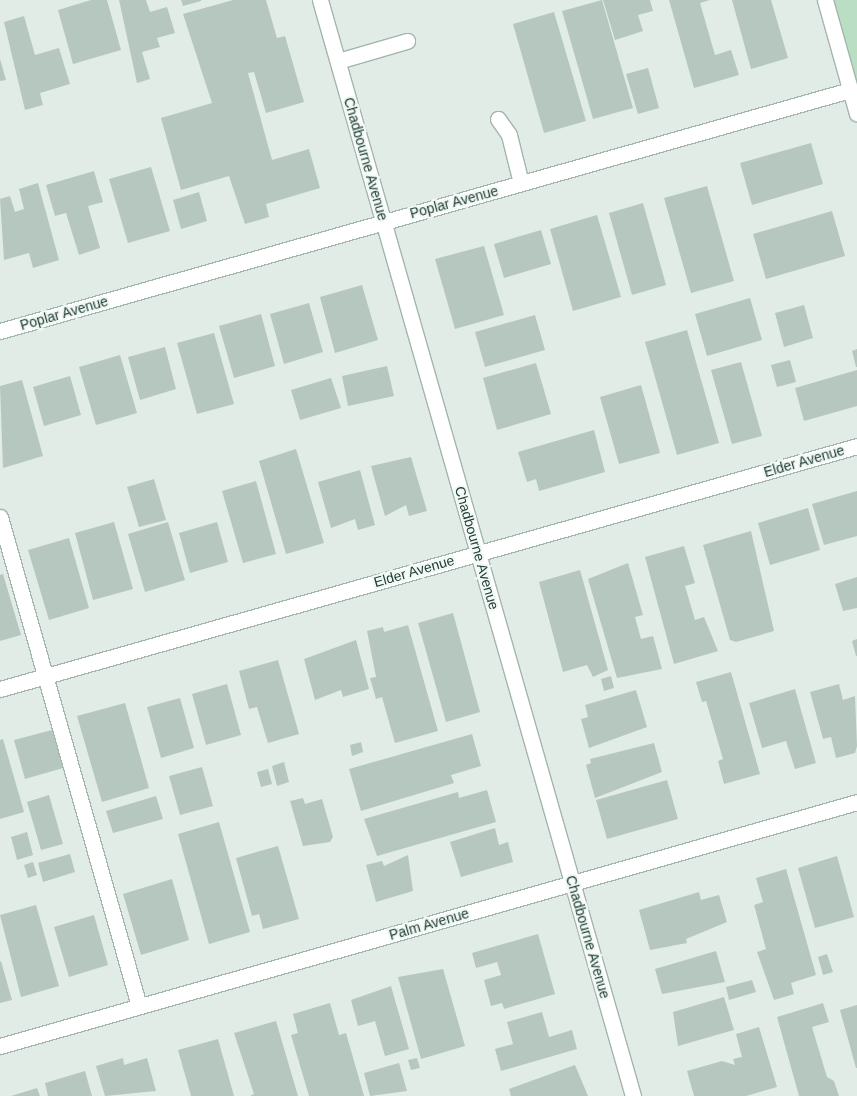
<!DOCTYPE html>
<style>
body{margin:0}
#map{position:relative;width:857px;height:1096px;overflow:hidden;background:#e1ece7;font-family:Helvetica,sans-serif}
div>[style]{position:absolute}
.green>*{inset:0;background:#b9dec3}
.building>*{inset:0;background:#b6c7c0}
.roads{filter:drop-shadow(1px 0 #a4b4ae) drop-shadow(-1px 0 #a4b4ae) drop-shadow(0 1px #a4b4ae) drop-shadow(0 -1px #a4b4ae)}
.minor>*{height:15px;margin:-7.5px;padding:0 7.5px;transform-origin:7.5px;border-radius:7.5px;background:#fff}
span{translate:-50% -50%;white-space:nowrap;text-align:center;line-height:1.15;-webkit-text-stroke:4.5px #f2f9f5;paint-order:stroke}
.street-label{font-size:14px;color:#213e36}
</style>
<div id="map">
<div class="green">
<i style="clip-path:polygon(824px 0,857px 0,857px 115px)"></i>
</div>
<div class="building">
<i style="clip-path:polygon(91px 0,107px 0,121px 50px,73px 64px,58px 10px)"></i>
<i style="clip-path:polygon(119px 0,146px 0,150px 12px,167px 7px,175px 33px,157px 38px,160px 47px,142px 52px,150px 79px,137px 83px)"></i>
<i style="clip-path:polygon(181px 0,201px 0,201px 1px,183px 6px)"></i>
<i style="clip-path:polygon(233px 0,266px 0,277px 38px,285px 36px,304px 102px,266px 113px,254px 72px,248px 73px,272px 160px,309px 149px,320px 188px,266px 204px,269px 217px,245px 224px,229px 176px,181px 190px,161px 118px,212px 103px,183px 14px)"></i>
<i style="clip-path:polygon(602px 0,633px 108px,593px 119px,562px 11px)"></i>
<i style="clip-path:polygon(603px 0,650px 0,653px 11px,638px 15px,643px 31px,615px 40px)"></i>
<i style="clip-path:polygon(669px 0,710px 0,700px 3px,715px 55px,731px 50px,739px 75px,694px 88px)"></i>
<i style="clip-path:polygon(732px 0,771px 0,788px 58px,751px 69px)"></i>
<i style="clip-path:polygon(554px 12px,586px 121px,544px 133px,513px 24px)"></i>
<i style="clip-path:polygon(24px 16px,35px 55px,59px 48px,70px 84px,40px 93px,43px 105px,25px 110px,4px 22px)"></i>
<i style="clip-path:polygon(0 59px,6px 80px,0 81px)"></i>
<i style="clip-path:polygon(648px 68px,659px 108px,638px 114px,626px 74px)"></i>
<i style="clip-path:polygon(811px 143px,823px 184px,752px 205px,740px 163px)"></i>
<i style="clip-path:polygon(151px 167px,170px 231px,128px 243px,109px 179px)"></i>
<i style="clip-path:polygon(94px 171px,103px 202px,88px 206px,100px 248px,79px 255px,66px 213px,55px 216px,46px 185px)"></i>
<i style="clip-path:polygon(38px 183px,59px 260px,33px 268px,29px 253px,4px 260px,0 199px,10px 196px,15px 212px,24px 209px,19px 189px)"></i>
<i style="clip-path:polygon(707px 186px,734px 281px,691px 293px,664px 198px)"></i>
<i style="clip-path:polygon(199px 192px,207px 221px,181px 229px,173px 200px)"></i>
<i style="clip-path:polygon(643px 203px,666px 285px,632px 295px,609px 213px)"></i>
<i style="clip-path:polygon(832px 211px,845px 256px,766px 279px,753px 234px)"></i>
<i style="clip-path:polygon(597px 215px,621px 297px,573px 311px,550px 229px)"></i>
<i style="clip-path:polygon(541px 230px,551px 264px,504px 278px,494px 244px)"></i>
<i style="clip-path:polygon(484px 246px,504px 315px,455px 329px,435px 259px)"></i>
<i style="clip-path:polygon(362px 285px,378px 340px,335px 353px,320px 297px)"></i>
<i style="clip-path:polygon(750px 298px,762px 340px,707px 356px,695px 314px)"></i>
<i style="clip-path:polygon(309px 303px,323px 352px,284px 364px,270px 314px)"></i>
<i style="clip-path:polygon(804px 305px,813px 338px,784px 347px,775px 313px)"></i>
<i style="clip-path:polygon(261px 314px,275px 366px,234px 378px,219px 326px)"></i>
<i style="clip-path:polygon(535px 315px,545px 350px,485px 367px,475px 332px)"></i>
<i style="clip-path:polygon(687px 330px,719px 443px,677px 455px,645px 342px)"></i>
<i style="clip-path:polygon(214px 333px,234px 404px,197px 414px,177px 343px)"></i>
<i style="clip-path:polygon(165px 347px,176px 389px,140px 400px,128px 357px)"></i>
<i style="clip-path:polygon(857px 349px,857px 367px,856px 367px,852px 351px)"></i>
<i style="clip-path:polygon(120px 355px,137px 413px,96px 425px,79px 367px)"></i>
<i style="clip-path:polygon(790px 360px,796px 382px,777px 387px,771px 365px)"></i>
<i style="clip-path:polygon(741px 362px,762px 436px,732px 444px,711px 370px)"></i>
<i style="clip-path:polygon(536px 363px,551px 414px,497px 430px,483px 378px)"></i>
<i style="clip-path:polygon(387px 366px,394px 396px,348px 406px,342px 376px)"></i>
<i style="clip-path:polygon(857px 370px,857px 406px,804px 421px,795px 388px)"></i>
<i style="clip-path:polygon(70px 376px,81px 415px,44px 426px,33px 387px)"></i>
<i style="clip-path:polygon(331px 378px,341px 408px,300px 420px,291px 390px)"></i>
<i style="clip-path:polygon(22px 380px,43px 456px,3px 468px,0 386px)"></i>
<i style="clip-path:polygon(641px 385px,660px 453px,619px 464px,600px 397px)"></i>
<i style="clip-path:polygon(594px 430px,605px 472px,539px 491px,536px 479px,527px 482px,518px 452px)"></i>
<i style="clip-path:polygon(296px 449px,324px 543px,286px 554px,259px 461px)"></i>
<i style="clip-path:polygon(411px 457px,427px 511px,409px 516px,406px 505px,385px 516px,371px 466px)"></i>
<i style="clip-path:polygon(360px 470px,375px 525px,358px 530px,355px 519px,331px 528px,318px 482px)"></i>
<i style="clip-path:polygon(154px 479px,166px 520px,139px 527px,127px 487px)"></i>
<i style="clip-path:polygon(256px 481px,276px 554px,243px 563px,222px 491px)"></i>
<i style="clip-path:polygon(857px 491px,857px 536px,824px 545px,812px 504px)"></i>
<i style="clip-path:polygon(808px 508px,820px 550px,770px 565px,758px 523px)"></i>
<i style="clip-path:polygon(114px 522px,133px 589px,93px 600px,75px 533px)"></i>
<i style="clip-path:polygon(168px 522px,185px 580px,145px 592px,128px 534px)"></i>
<i style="clip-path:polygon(217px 522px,228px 562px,190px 573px,179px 533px)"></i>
<i style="clip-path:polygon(751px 531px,774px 631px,736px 642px,730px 640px,703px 545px)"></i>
<i style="clip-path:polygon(69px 538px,89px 608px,49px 620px,28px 550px)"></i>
<i style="clip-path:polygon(684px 546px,695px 583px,685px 586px,695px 620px,704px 617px,718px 651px,674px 664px,645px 557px)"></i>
<i style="clip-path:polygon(628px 563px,643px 615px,635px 617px,641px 639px,653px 636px,662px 669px,617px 678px,588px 579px)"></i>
<i style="clip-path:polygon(580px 570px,608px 670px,593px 677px,587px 665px,563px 672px,539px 582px)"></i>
<i style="clip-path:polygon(3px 574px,21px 635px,0 641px,0 575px)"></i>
<i style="clip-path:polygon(857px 577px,857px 608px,843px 611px,835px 584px)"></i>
<i style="clip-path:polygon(453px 613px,480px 712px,446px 722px,418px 623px)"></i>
<i style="clip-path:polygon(408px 625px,438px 731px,395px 743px,382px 697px,376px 699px,370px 678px,376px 677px,367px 631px,383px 627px,384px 632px)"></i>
<i style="clip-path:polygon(857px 639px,857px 656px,856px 656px,852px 641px)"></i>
<i style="clip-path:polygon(356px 640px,369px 689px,343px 697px,341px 690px,315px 700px,304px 659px)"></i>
<i style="clip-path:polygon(278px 660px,299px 734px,268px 743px,257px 707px,249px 709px,239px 671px)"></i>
<i style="clip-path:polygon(731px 672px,760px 774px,724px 784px,718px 761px,723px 759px,706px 701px,702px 702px,696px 682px)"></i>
<i style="clip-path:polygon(611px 676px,614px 688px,604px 691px,601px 679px)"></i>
<i style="clip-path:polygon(227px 684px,241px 735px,206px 745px,192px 694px)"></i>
<i style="clip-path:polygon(839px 684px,843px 700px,855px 696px,857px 746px,855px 753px,836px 758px,831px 737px,823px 739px,810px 692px)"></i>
<i style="clip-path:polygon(795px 689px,816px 763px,795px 769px,786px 741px,762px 748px,749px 703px)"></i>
<i style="clip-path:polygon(636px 690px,647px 727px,589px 748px,581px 719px,588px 717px,585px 705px)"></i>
<i style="clip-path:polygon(180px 698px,194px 748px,161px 758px,147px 707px)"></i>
<i style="clip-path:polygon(125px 703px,149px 788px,102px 802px,77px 716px)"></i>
<i style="clip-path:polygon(52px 730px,63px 768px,25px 779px,14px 740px)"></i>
<i style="clip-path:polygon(472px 734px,481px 766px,451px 775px,454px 783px,361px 811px,349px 769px)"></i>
<i style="clip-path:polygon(3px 739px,24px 812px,0 819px,0 740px)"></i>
<i style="clip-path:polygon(361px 742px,363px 752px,352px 756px,350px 745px)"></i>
<i style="clip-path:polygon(654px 743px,662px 772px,595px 798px,586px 765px,591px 763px,590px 759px)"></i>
<i style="clip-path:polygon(284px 762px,289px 782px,277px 786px,272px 766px)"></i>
<i style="clip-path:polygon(202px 767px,213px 806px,180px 815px,169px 776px)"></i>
<i style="clip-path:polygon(268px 769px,272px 784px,261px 787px,257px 772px)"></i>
<i style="clip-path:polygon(667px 780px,678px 819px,607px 839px,596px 800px)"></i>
<i style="clip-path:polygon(487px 790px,496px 822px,377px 856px,364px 819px,458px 792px,459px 798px)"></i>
<i style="clip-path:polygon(49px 795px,63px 844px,41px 850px,27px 802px)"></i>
<i style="clip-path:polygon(156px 796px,163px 819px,113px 833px,106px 811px)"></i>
<i style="clip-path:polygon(303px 798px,305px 804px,322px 799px,333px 837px,330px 842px,303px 846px,290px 801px)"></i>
<i style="clip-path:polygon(219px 822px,250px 932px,209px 944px,178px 834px)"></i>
<i style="clip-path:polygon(495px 828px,499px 845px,508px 842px,513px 862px,461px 877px,450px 842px)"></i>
<i style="clip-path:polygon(27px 832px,33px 855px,17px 860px,11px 837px)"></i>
<i style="clip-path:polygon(278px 846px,299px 919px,263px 929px,259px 914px,252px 916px,236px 858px)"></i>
<i style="clip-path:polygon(70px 854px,75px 872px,43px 882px,38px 863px)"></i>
<i style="clip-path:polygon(408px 855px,413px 891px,376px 902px,366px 865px,382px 861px,384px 866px)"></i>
<i style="clip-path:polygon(837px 856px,854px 917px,815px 928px,798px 868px)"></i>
<i style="clip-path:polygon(33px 862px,37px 875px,28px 878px,24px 865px)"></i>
<i style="clip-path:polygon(786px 869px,816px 975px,791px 983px,794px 994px,774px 1000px,757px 952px,766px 949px,754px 905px,763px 902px,756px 878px)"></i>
<i style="clip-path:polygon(172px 879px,189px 940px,141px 955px,123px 894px)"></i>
<i style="clip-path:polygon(699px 892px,701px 900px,719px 895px,727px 922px,686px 939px,687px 943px,650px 950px,639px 910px)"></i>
<i style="clip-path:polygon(36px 905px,59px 986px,21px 997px,0 915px)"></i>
<i style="clip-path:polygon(94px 915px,108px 965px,69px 977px,54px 927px)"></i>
<i style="clip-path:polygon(538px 934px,555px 994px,504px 1009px,502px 1003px,491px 1006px,484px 980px,501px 975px,497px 962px,476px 968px,472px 953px)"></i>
<i style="clip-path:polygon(716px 951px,725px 982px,662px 994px,655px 969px)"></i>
<i style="clip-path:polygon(827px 954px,833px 972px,823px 975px,818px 957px)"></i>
<i style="clip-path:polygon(1px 961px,12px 1000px,0 1003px,0 962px)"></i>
<i style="clip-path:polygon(443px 969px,465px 1046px,421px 1059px,398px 977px)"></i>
<i style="clip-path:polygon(752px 980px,756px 992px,729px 1000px,726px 987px)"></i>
<i style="clip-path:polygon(391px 986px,409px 1049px,385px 1056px,375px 1021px,358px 1026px,351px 1000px)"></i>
<i style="clip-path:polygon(724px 997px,734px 1030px,678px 1046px,673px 1012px)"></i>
<i style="clip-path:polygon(330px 1003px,339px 1035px,346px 1033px,364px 1096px,309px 1096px,291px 1035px,298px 1033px,293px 1014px)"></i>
<i style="clip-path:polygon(823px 1003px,829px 1022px,812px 1027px,827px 1077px,834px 1081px,839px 1096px,799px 1096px,777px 1017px)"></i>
<i style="clip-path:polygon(857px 1005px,857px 1068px,856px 1068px,840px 1010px)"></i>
<i style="clip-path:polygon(542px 1012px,549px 1037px,572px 1030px,577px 1049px,501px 1071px,495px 1049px,513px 1044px,507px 1022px)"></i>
<i style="clip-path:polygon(276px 1021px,298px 1096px,250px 1096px,254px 1094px,234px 1033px)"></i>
<i style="clip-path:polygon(759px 1027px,777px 1087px,746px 1096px,694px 1096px,687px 1071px,722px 1061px,735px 1065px,733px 1059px,742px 1057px,736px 1034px)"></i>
<i style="clip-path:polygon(218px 1039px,234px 1096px,191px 1096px,178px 1050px)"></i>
<i style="clip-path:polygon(123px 1058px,124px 1065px,147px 1058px,156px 1091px,105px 1096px,96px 1066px)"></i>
<i style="clip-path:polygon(417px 1058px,420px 1068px,411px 1070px,408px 1060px)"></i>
<i style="clip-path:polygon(399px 1063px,407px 1091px,370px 1096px,364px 1073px)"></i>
<i style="clip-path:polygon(575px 1065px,588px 1096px,511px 1096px,509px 1089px)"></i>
<i style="clip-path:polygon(85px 1071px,92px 1096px,48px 1096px,45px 1083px)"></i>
<i style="clip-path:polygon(37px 1088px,40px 1096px,11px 1096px)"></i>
</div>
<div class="roads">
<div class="minor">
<i style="left:320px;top:0;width:1140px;rotate:74.06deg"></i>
<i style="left:825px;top:0;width:118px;rotate:74.3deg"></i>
<i style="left:338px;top:61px;width:72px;rotate:-16.2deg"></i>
<i style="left:498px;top:119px;width:19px;rotate:55deg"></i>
<i style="left:509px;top:135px;width:49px;rotate:76deg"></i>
<i style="left:0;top:331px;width:884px;rotate:-15.83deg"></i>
<i style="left:0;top:517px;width:508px;rotate:74.13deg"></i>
<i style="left:0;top:689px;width:891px;rotate:-15.83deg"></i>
<i style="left:0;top:1046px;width:891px;rotate:-15.89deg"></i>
</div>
</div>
<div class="street-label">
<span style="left:366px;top:159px;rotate:74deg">Chadbourne Avenue</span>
<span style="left:454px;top:202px;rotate:-15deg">Poplar Avenue</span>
<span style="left:64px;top:313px;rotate:-16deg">Poplar Avenue</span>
<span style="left:804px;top:461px;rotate:-16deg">Elder Avenue</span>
<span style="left:477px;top:548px;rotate:74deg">Chadbourne Avenue</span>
<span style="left:414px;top:571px;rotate:-16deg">Elder Avenue</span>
<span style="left:429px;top:924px;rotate:-16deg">Palm Avenue</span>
<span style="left:588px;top:937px;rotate:74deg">Chadbourne Avenue</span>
</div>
</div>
